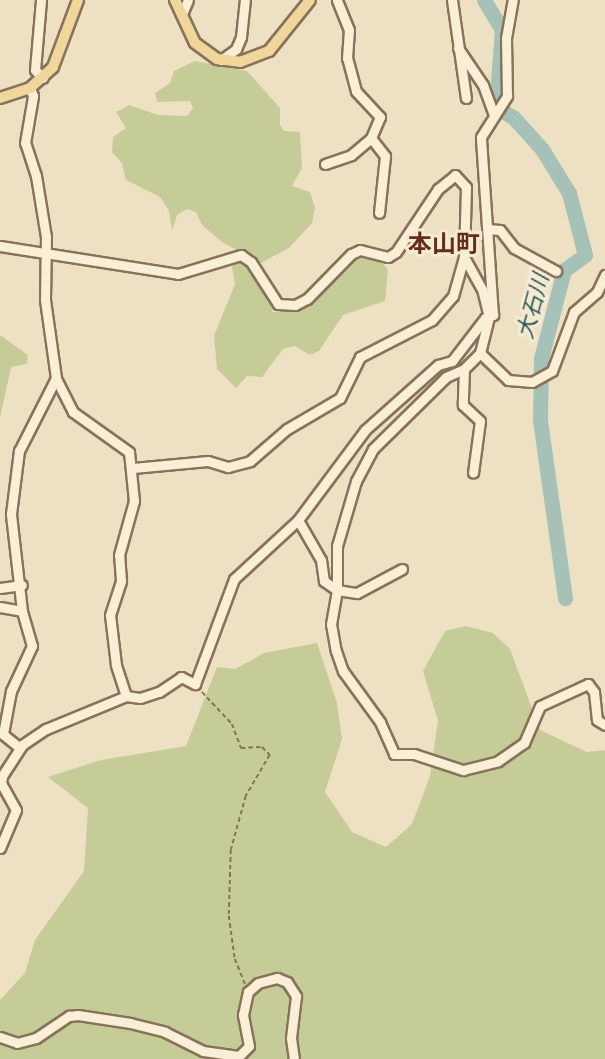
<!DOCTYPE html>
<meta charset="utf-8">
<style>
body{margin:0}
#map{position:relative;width:605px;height:1059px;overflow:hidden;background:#eee1c3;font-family:"IBM Plex Serif","Noto Sans JP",serif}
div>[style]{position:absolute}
.green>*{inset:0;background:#c6cc97}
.river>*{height:15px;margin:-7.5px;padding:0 7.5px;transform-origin:7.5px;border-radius:7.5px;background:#a5c1b8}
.path>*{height:1.5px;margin-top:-0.75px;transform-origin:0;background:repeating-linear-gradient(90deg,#88725a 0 4.5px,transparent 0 7.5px)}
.roads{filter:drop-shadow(2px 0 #88725a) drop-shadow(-2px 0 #88725a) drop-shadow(0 2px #88725a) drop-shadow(0 -2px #88725a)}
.minor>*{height:9px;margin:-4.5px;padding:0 4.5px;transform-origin:4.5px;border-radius:4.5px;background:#f9eed6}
.major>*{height:10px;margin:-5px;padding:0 5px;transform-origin:5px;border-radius:5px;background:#f1d69b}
span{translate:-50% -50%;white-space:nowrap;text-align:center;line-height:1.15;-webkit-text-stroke:6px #f5ebd3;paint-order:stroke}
.water-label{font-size:22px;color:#2d5855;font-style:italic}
.quarter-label{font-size:24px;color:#642c1e;font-weight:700}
</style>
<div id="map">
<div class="green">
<i style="clip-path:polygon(195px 61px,247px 71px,280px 108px,280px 125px,284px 131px,300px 132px,302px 168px,292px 186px,310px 192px,315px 208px,312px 223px,289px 248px,261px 263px,222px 242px,202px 225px,196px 212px,187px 209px,177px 215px,172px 231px,169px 211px,160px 197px,126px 180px,122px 163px,112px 152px,113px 137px,126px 128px,116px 112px,129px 105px,158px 115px,187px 116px,193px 108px,190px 101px,157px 102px,155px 93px,170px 83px,174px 71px)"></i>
<i style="clip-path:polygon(364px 256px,376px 257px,388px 269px,385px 301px,343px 315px,319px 351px,310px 355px,295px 346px,283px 349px,262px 377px,247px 376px,236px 388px,217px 369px,214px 336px,235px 284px,231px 261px,243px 261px,266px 293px,273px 312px,301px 309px,329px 285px,335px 271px)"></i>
<i style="clip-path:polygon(0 335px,28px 355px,27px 364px,11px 367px,0 418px)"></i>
<i style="clip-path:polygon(466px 626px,493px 633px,510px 649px,540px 730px,587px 752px,605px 750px,605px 1059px,0 1059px,0 1000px,25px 973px,35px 940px,84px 871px,88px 808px,48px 777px,101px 760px,186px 746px,217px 667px,235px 669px,264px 653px,317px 643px,337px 703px,342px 739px,325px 792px,352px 832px,386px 847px,412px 824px,430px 776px,438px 721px,423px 671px,445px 631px)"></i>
</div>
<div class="river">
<i style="left:484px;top:0;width:35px;rotate:59deg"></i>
<i style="left:502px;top:30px;width:77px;rotate:94.5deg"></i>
<i style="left:496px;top:107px;width:21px;rotate:31deg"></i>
<i style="left:514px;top:118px;width:42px;rotate:47.9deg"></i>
<i style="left:542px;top:149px;width:52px;rotate:58.5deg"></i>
<i style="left:569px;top:193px;width:64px;rotate:75.5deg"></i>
<i style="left:585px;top:255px;width:26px;rotate:144deg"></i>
<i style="left:564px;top:270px;width:91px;rotate:104.6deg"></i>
<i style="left:541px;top:358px;width:62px;rotate:90.9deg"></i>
<i style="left:540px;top:420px;width:180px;rotate:82deg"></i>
</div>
<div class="path">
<i style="left:202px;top:692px;width:44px;rotate:46.8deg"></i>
<i style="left:232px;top:724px;width:26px;rotate:69deg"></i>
<i style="left:241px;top:748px;width:21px;rotate:-3deg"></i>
<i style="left:262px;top:747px;width:11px;rotate:45deg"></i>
<i style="left:270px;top:755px;width:48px;rotate:120.3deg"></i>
<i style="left:246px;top:796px;width:56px;rotate:105.5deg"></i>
<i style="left:231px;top:850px;width:66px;rotate:91.7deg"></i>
<i style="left:229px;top:916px;width:43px;rotate:82.1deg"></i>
<i style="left:235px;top:959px;width:27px;rotate:68deg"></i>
</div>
<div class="roads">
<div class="minor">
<i style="left:41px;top:0;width:70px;rotate:94.9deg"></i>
<i style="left:35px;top:70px;width:11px;rotate:45deg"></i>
<i style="left:452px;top:0;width:99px;rotate:81.9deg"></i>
<i style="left:182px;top:14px;width:15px;rotate:-67deg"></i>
<i style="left:458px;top:48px;width:45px;rotate:56deg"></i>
<i style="left:483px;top:85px;width:32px;rotate:70deg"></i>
<i style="left:221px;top:60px;width:19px;rotate:-36deg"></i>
<i style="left:236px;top:49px;width:13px;rotate:-67deg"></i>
<i style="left:241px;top:37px;width:37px;rotate:-84deg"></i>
<i style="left:371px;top:138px;width:23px;rotate:52deg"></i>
<i style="left:385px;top:156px;width:57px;rotate:96deg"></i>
<i style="left:325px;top:164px;width:28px;rotate:-19deg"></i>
<i style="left:351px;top:155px;width:26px;rotate:-40deg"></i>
<i style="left:371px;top:138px;width:23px;rotate:-67deg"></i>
<i style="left:380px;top:117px;width:35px;rotate:-133deg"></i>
<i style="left:356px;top:91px;width:34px;rotate:-105deg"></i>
<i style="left:347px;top:58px;width:28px;rotate:-86deg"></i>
<i style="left:349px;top:30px;width:32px;rotate:-112deg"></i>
<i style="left:488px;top:229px;width:12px;rotate:5deg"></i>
<i style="left:500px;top:230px;width:23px;rotate:52deg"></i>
<i style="left:514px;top:248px;width:48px;rotate:28.7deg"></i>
<i style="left:0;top:246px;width:180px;rotate:8.9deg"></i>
<i style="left:178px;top:274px;width:66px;rotate:-16.8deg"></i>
<i style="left:241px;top:255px;width:12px;rotate:35deg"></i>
<i style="left:251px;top:262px;width:50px;rotate:57.3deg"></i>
<i style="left:278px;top:304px;width:17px;rotate:3deg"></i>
<i style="left:295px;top:305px;width:13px;rotate:-27deg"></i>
<i style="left:307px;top:299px;width:63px;rotate:-45.6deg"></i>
<i style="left:351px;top:254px;width:10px;rotate:-24deg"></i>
<i style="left:360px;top:250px;width:29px;rotate:14deg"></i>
<i style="left:388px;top:257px;width:9px;rotate:-32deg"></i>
<i style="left:396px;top:252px;width:76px;rotate:-56.3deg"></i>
<i style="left:438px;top:189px;width:22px;rotate:-39deg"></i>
<i style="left:455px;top:175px;width:16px;rotate:47deg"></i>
<i style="left:466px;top:187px;width:70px;rotate:91.6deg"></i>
<i style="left:464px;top:257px;width:37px;rotate:61deg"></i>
<i style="left:482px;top:289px;width:29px;rotate:76deg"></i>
<i style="left:489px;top:317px;width:37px;rotate:104deg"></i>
<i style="left:480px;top:353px;width:39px;rotate:44deg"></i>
<i style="left:508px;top:380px;width:24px;rotate:5deg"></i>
<i style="left:532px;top:382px;width:23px;rotate:-29deg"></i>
<i style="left:552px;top:371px;width:63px;rotate:-69.6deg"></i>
<i style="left:574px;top:312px;width:30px;rotate:-41deg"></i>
<i style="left:597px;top:292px;width:19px;rotate:-65deg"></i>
<i style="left:480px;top:353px;width:23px;rotate:135deg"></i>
<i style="left:464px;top:369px;width:20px;rotate:156deg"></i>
<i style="left:446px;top:377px;width:103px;rotate:135.4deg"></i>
<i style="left:373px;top:449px;width:36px;rotate:118deg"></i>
<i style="left:356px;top:481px;width:68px;rotate:106.3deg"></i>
<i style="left:337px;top:546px;width:44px;rotate:90deg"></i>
<i style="left:337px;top:590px;width:35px;rotate:100deg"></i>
<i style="left:331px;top:624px;width:27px;rotate:80deg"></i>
<i style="left:336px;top:651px;width:21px;rotate:71deg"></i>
<i style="left:343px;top:671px;width:63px;rotate:54deg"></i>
<i style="left:380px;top:722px;width:35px;rotate:66deg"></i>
<i style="left:394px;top:754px;width:20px"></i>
<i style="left:414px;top:754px;width:52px;rotate:18.1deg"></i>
<i style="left:463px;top:770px;width:36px;rotate:-14deg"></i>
<i style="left:498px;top:761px;width:32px;rotate:-35deg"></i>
<i style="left:524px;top:743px;width:40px;rotate:-66.6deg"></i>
<i style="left:540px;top:706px;width:53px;rotate:-24.6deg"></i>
<i style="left:588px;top:684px;width:10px;rotate:53deg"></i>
<i style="left:594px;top:692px;width:28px;rotate:84deg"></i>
<i style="left:597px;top:720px;width:9px;rotate:32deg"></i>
<i style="left:464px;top:369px;width:36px;rotate:92deg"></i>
<i style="left:463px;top:405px;width:23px;rotate:43deg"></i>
<i style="left:480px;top:421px;width:52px;rotate:97.7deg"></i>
<i style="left:133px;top:468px;width:75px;rotate:-5.3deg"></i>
<i style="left:208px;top:461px;width:21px;rotate:17deg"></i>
<i style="left:228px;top:467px;width:23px;rotate:-15deg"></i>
<i style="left:250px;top:461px;width:49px;rotate:-40.9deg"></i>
<i style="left:287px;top:429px;width:61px;rotate:-30.3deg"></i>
<i style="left:340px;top:398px;width:46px;rotate:-64deg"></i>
<i style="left:360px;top:357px;width:81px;rotate:-27.2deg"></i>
<i style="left:432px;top:320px;width:32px;rotate:-49deg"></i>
<i style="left:453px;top:296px;width:41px;rotate:-74.2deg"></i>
<i style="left:298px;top:520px;width:46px;rotate:60.1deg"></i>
<i style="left:321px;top:560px;width:21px;rotate:82deg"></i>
<i style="left:324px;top:581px;width:16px;rotate:35deg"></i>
<i style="left:337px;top:590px;width:20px;rotate:9deg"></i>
<i style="left:357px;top:593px;width:51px;rotate:-28.1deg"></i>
<i style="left:0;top:588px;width:22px;rotate:-8deg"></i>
<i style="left:0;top:607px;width:22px;rotate:10deg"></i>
<i style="left:126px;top:696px;width:14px;rotate:8deg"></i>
<i style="left:140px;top:698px;width:20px;rotate:-18deg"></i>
<i style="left:159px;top:692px;width:27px;rotate:-34deg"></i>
<i style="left:181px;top:677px;width:16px;rotate:27deg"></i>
<i style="left:195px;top:684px;width:112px;rotate:-69.6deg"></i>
<i style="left:234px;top:579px;width:87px;rotate:-42.7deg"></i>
<i style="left:298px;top:520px;width:112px;rotate:-53.3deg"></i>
<i style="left:365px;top:430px;width:98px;rotate:-41.7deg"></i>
<i style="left:438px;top:365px;width:15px;rotate:-16deg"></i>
<i style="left:452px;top:361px;width:54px;rotate:-52.5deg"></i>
<i style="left:485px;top:318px;width:9px;rotate:-21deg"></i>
<i style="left:493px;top:315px;width:178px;rotate:-93.9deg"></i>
<i style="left:481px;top:137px;width:49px;rotate:-57.6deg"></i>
<i style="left:507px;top:96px;width:58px;rotate:-91deg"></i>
<i style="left:506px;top:38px;width:39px;rotate:-80deg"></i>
<i style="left:20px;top:748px;width:22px;rotate:-141deg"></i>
<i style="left:3px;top:734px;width:44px;rotate:-79.5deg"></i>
<i style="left:11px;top:691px;width:50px;rotate:-65deg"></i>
<i style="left:32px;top:646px;width:36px;rotate:-106deg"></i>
<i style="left:22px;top:611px;width:98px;rotate:-96.5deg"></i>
<i style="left:11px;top:514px;width:64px;rotate:-82.8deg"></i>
<i style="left:19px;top:451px;width:82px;rotate:-63.1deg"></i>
<i style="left:0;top:848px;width:41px;rotate:-67.2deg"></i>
<i style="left:16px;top:810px;width:31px;rotate:-119deg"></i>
<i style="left:1px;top:783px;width:7px;rotate:-82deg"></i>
<i style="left:2px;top:776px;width:37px;rotate:-57deg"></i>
<i style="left:22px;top:745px;width:29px;rotate:-34deg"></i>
<i style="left:46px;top:729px;width:87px;rotate:-22.4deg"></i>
<i style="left:126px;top:696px;width:33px;rotate:-108deg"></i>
<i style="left:116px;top:665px;width:50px;rotate:-96.8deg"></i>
<i style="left:110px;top:615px;width:36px;rotate:-72deg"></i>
<i style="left:121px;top:581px;width:26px;rotate:-94deg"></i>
<i style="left:119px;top:555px;width:56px;rotate:-74.5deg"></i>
<i style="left:134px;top:501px;width:49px;rotate:-95.8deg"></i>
<i style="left:129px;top:452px;width:69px;rotate:-144.5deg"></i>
<i style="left:73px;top:412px;width:38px;rotate:-117deg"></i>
<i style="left:56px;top:378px;width:79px;rotate:-98deg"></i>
<i style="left:45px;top:300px;width:63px;rotate:-89.1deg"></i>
<i style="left:46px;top:237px;width:62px;rotate:-99.3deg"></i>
<i style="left:36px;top:176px;width:35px;rotate:-108deg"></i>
<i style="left:25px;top:143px;width:48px;rotate:-80.3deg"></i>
<i style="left:33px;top:96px;width:9px;rotate:-111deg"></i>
<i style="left:0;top:1037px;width:18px;rotate:19deg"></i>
<i style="left:17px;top:1043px;width:20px;rotate:-15deg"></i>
<i style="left:36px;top:1038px;width:40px;rotate:-34deg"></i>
<i style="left:69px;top:1016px;width:9px;rotate:-6deg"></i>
<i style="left:78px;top:1015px;width:53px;rotate:8.7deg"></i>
<i style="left:130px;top:1023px;width:36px;rotate:14deg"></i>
<i style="left:165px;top:1032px;width:42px;rotate:26.6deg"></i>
<i style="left:203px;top:1051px;width:36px;rotate:8deg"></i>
<i style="left:239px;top:1056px;width:14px;rotate:-45deg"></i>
<i style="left:249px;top:1046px;width:32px;rotate:-101deg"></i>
<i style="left:243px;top:1015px;width:24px;rotate:-78deg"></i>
<i style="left:248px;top:992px;width:13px;rotate:-42deg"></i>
<i style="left:258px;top:983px;width:20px;rotate:-15deg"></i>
<i style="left:277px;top:978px;width:11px;rotate:22deg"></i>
<i style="left:287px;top:982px;width:17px;rotate:57deg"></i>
<i style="left:296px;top:996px;width:42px;rotate:96.8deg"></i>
<i style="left:291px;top:1038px;width:21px;rotate:82deg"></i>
</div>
<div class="major">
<i style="left:175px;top:0;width:47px;rotate:65.1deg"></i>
<i style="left:195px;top:43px;width:27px;rotate:36deg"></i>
<i style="left:217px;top:59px;width:23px;rotate:7deg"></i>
<i style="left:240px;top:62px;width:31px;rotate:-21deg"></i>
<i style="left:269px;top:51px;width:65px;rotate:-51.2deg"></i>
<i style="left:0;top:98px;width:32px;rotate:-18deg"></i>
<i style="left:30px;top:88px;width:31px;rotate:-42deg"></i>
<i style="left:53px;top:67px;width:72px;rotate:-69.5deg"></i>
</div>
</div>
<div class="water-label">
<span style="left:532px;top:306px;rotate:-75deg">大石川</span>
</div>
<div class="quarter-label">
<span style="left:444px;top:244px">本山町</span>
</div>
</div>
